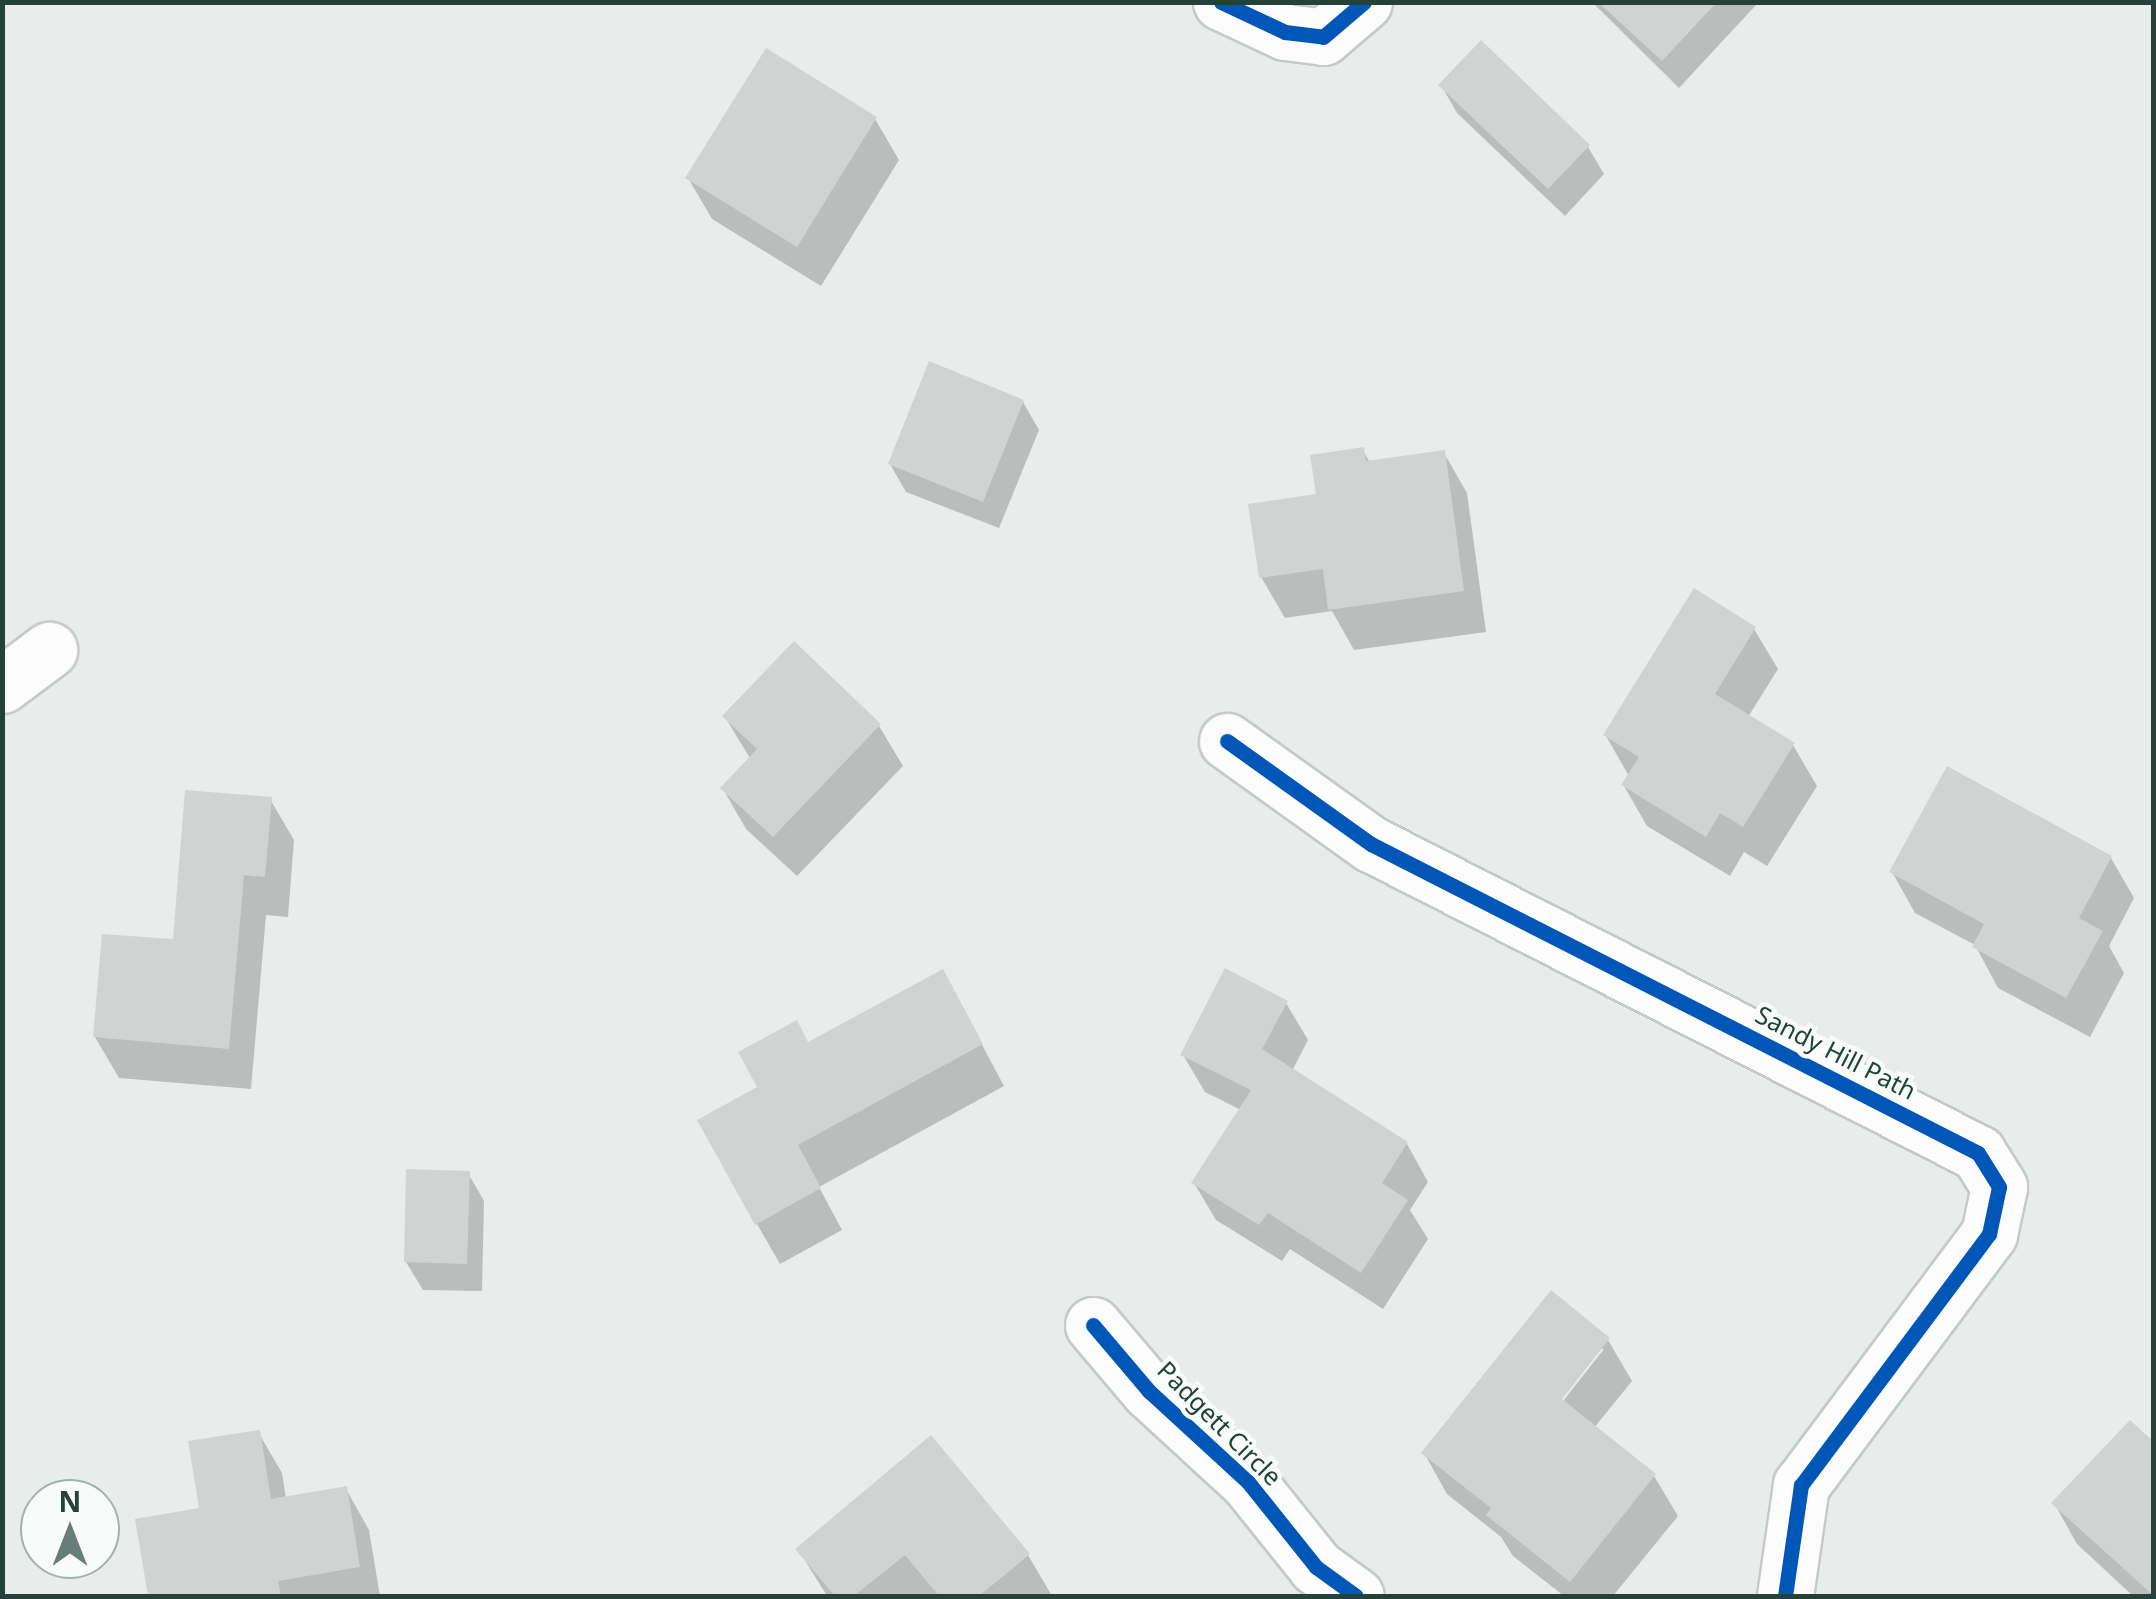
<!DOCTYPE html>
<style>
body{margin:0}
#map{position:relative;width:2156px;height:1599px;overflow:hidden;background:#e8edeb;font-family:"Noto Sans",sans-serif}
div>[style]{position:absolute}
.shadow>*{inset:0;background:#0003}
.building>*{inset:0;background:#cfd4d2}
.roads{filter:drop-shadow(2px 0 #c5cac8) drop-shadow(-2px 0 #c5cac8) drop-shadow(0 2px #c5cac8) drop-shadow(0 -2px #c5cac8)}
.street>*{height:55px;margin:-27.5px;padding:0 27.5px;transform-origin:27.5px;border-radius:27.5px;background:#fcfcfc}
.cycleway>*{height:15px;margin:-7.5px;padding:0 7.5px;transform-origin:7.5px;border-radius:7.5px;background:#0057b8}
span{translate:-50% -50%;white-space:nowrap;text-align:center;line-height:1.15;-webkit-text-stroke:9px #f7fbf9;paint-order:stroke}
.street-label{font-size:25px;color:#24423a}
.frame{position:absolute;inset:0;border:5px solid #24423a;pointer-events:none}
.north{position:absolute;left:20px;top:1479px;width:100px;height:100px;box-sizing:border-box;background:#f7fbf9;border:2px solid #a3b1ad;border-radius:50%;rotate:0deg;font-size:28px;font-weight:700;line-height:40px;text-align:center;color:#24423a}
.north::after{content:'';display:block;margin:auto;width:35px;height:45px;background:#697e78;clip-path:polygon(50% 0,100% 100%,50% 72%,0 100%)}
</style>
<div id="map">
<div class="shadow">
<i style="clip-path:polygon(1592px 2px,1754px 2px,1756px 5px,1679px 88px)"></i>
<i style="clip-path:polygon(1441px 85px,1588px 147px,1604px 174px,1565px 216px,1457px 113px)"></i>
<i style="clip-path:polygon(875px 119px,899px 160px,821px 286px,712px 219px,688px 178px)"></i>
<i style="clip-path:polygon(1023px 402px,1039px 430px,999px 528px,906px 492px,890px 464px)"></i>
<i style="clip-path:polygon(1363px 450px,1370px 463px,1444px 453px,1467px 493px,1486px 632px,1354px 650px,1332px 611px,1285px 618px,1261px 577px,1319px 496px)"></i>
<i style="clip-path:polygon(1754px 629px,1778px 669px,1748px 717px,1793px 745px,1817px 786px,1767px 866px,1744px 852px,1730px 876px,1647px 826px,1624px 786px,1629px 776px,1606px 736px)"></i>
<i style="clip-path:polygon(725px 717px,879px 726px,903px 766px,797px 876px,746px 829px,723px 789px,751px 760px)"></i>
<i style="clip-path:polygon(270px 799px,294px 840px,288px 917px,266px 915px,251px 1089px,119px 1078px,95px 1037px,175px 942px)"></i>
<i style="clip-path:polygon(2111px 858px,2134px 898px,2109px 946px,2124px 973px,2090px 1037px,1998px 988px,1975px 945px,1915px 913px,1892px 872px)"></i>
<i style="clip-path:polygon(1286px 1003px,1308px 1040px,1292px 1071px,1407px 1144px,1428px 1182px,1410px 1210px,1428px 1239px,1383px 1309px,1290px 1249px,1282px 1261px,1216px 1220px,1194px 1183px,1241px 1110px,1205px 1092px,1183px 1055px)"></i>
<i style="clip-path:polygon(965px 1013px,1004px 1086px,819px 1187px,842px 1230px,780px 1264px,757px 1224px,761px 1088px,808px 1045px)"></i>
<i style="clip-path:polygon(468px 1173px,484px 1201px,482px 1291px,423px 1290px,406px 1262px)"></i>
<i style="clip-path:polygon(evenodd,1608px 1340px,1632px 1381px,1594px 1428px,1654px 1476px,1678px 1516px,1613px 1596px,1564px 1596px,1513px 1556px,1501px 1537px,1447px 1494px,1424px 1453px,1608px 1340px,1598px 1349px,1604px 1349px,1556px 1410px,1552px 1407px,1598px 1349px)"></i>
<i style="clip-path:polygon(258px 1432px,282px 1473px,286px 1499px,346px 1489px,369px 1530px,380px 1596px,151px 1596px,138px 1521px,202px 1510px)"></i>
<i style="clip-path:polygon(2154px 1446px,2154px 1596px,2133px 1596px,2077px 1544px,2054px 1503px)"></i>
<i style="clip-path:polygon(798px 1549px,1028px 1555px,1052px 1596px,827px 1596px)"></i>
</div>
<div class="building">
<i style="clip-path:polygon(1598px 2px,1717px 2px,1662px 61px)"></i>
<i style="clip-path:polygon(1481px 40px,1590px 145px,1548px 189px,1438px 85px)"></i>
<i style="clip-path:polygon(766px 48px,877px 117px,797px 247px,685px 178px)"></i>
<i style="clip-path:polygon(929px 361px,1024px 400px,983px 502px,888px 464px)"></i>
<i style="clip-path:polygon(1364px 447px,1366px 461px,1445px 450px,1464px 591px,1328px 610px,1323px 569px,1259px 578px,1248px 504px,1316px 494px,1310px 455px)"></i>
<i style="clip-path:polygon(1694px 588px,1756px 627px,1715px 694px,1795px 743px,1743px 827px,1720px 813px,1706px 837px,1621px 785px,1639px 757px,1603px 735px)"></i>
<i style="clip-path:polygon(794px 641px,881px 724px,773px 837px,720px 788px,757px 749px,722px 716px)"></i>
<i style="clip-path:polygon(1947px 766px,2112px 856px,2079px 918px,2103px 931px,2066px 998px,1972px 947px,1984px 924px,1889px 872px)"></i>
<i style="clip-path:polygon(185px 790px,272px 797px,265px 877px,244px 875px,229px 1049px,93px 1037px,102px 934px,173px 939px)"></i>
<i style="clip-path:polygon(1225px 968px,1288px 1001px,1262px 1049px,1408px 1142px,1382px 1183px,1408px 1200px,1361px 1273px,1268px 1213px,1259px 1225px,1191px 1183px,1251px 1090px,1180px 1055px)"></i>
<i style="clip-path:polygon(943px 969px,983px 1044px,798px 1145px,821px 1188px,755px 1225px,697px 1120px,757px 1087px,738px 1052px,797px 1020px,808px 1042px)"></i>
<i style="clip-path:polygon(406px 1169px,470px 1171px,467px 1264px,404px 1262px)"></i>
<i style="clip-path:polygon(1551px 1290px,1610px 1338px,1562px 1399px,1656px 1474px,1570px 1582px,1486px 1515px,1491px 1508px,1421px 1453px)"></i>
<i style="clip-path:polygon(2130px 1420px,2154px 1442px,2154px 1596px,2051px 1503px)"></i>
<i style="clip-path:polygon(260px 1430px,271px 1499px,347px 1486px,360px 1567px,278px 1581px,281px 1596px,148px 1596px,135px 1519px,199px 1508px,188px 1441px)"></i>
<i style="clip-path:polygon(931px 1435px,1030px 1554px,979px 1596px,939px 1596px,905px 1555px,854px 1596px,835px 1596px,795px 1549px)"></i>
</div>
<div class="roads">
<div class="street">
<i style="left:1221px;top:2px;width:71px;rotate:25.1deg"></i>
<i style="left:1285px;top:32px;width:38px;rotate:7deg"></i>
<i style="left:1323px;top:37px;width:54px;rotate:-40.5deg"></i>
<i style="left:2px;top:685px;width:59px;rotate:-36.7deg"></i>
<i style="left:1227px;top:741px;width:177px;rotate:35.6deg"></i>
<i style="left:1371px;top:844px;width:681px;rotate:26.98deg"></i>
<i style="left:1978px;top:1153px;width:40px;rotate:58deg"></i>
<i style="left:1999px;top:1187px;width:48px;rotate:102deg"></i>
<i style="left:1989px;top:1234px;width:314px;rotate:126.8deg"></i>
<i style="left:1801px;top:1485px;width:112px;rotate:98.2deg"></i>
<i style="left:1093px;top:1325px;width:87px;rotate:49.7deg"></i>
<i style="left:1149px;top:1391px;width:134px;rotate:42.6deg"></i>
<i style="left:1248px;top:1482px;width:109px;rotate:51.3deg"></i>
<i style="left:1316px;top:1567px;width:49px;rotate:35.9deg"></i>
</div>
</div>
<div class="cycleway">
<i style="left:1221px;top:2px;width:71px;rotate:25.1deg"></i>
<i style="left:1285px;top:32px;width:38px;rotate:7deg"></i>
<i style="left:1323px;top:37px;width:54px;rotate:-40.5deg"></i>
<i style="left:1227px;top:741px;width:177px;rotate:35.6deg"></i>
<i style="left:1371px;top:844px;width:681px;rotate:26.98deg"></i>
<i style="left:1978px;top:1153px;width:40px;rotate:58deg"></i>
<i style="left:1999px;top:1187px;width:48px;rotate:102deg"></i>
<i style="left:1989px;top:1234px;width:314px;rotate:126.8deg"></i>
<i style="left:1801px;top:1485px;width:112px;rotate:98.2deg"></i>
<i style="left:1093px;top:1325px;width:87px;rotate:49.7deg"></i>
<i style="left:1149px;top:1391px;width:134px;rotate:42.6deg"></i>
<i style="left:1248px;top:1482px;width:109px;rotate:51.3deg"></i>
<i style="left:1316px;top:1567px;width:49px;rotate:35.9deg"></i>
</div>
<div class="street-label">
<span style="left:1836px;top:1052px;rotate:27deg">Sandy Hill Path</span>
<span style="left:1220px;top:1423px;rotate:45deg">Padgett Circle</span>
</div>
<div class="frame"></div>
<div class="north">N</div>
</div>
